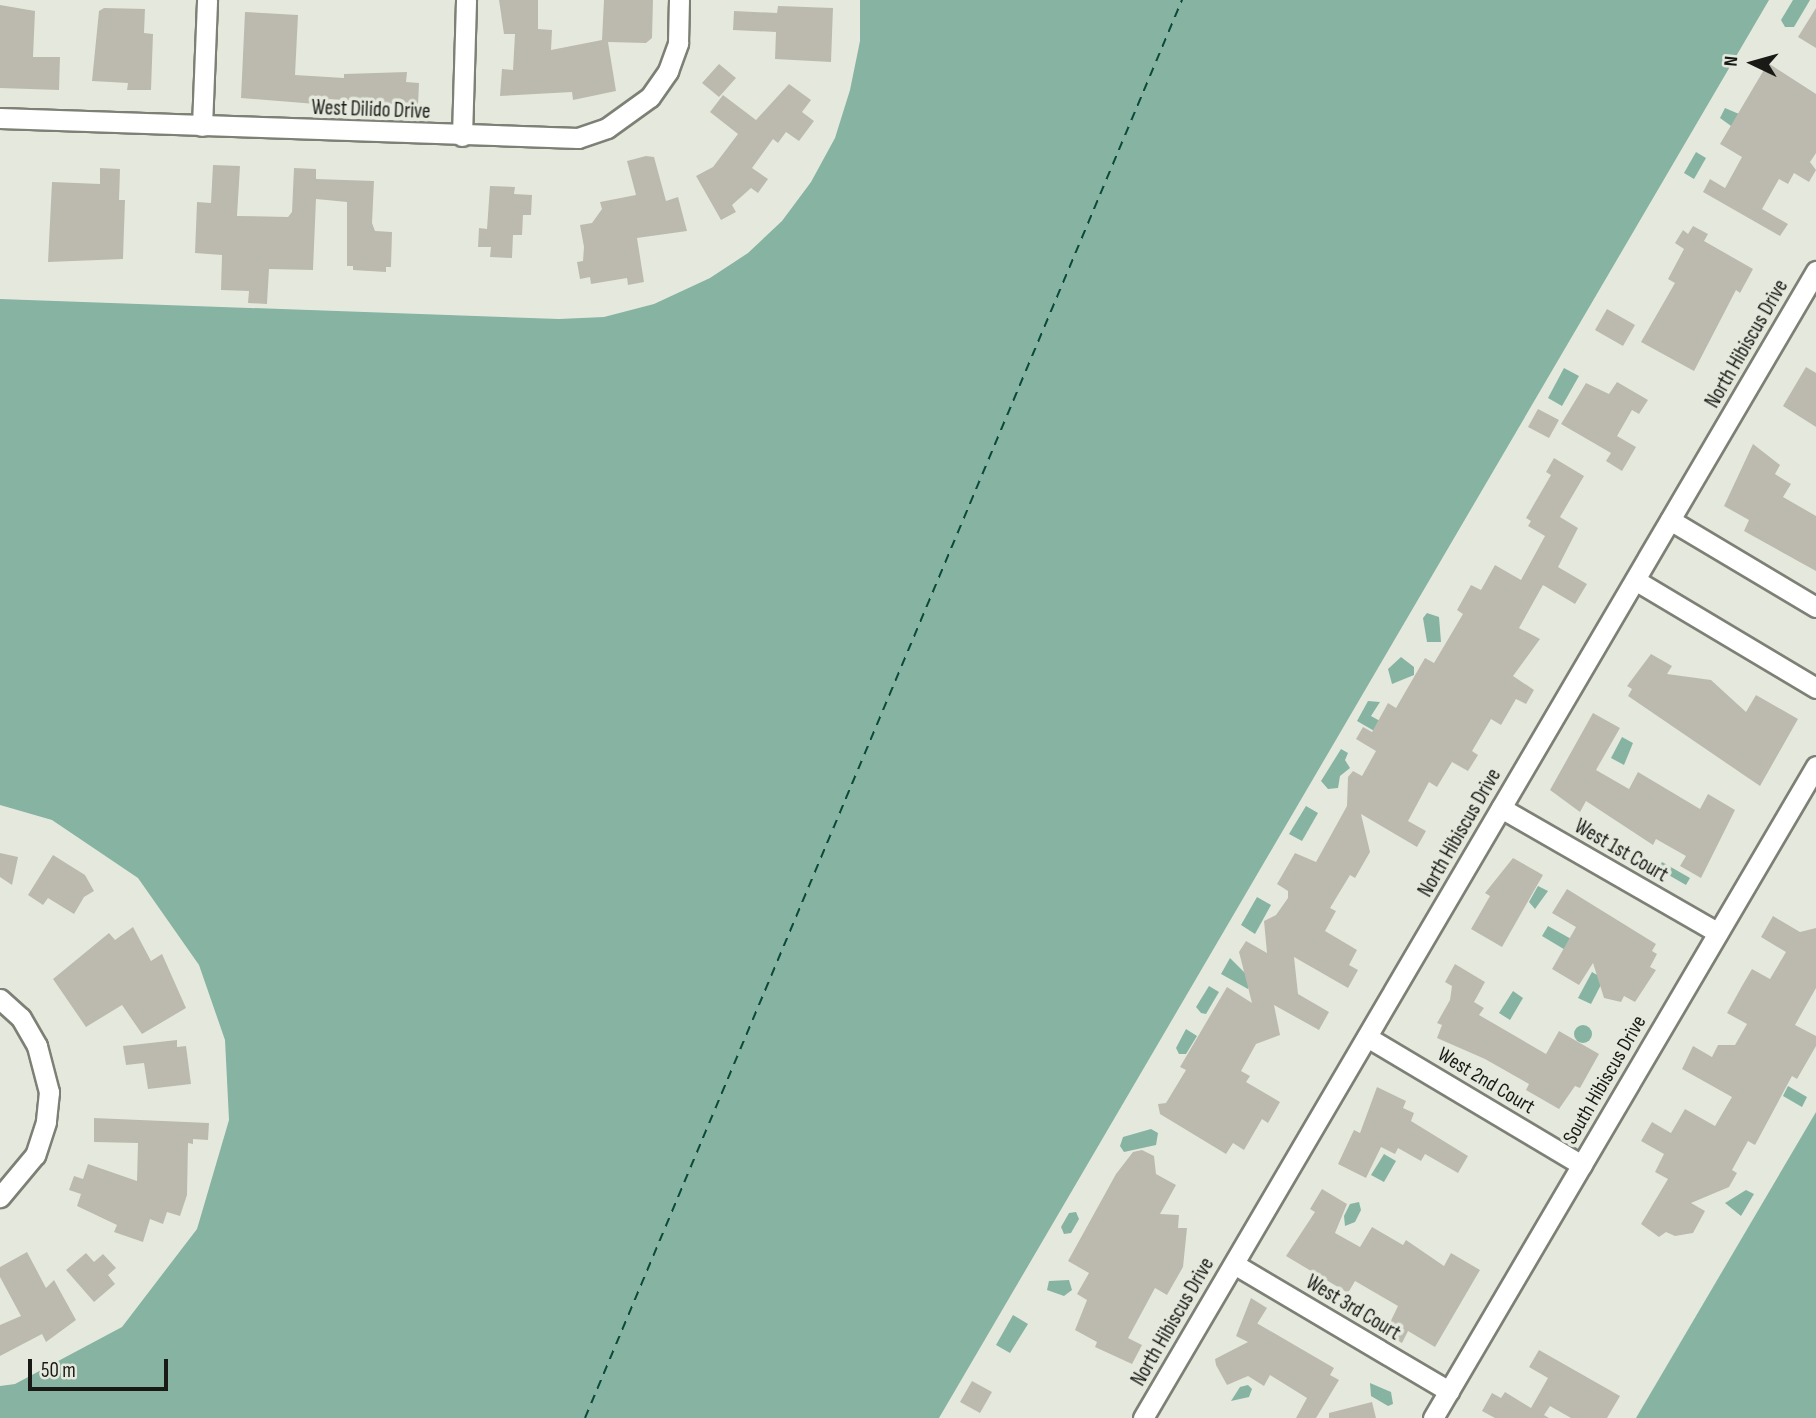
<!DOCTYPE html>
<style>
body{margin:0}
#map{position:relative;width:1816px;height:1418px;overflow:hidden;background:#e5e9dd;font-family:"Sofia Sans Condensed",sans-serif}
div>[style]{position:absolute}
.water>*{inset:0;background:#86b3a2}
.round{border-radius:50%}
.ferry>*{height:2px;margin-top:-1px;transform-origin:0;background:repeating-linear-gradient(90deg,#0b4a39 0 9px,transparent 0 16px)}
.building>*{inset:0;background:#bcbaae}
.roads{filter:drop-shadow(2px 0 #7d8075) drop-shadow(-2px 0 #7d8075) drop-shadow(0 2px #7d8075) drop-shadow(0 -2px #7d8075)}
.street>*{height:19px;margin:-9.5px;padding:0 9.5px;transform-origin:9.5px;border-radius:9.5px;background:#fff}
span{translate:-50% -50%;white-space:nowrap;text-align:center;line-height:1.15;-webkit-text-stroke:7px #e5e9dd;paint-order:stroke}
.street-label{font-size:21px;color:#191a16}
.north{position:absolute;left:1718px;top:28px;width:70px;height:70px;-webkit-text-stroke:5px #e5e9dd;paint-order:stroke;rotate:275deg;font-size:19px;font-weight:700;line-height:28px;text-align:center;color:#191a16}
.north::after{content:'';display:block;margin:auto;width:24px;height:32px;background:#191a16;clip-path:polygon(50% 0,100% 100%,50% 72%,0 100%)}
.scale{position:absolute;left:28px;top:1359px;width:140px;height:32px;box-sizing:border-box;border:4px solid #191a16;border-top:0;padding-left:9px;font-size:21px;line-height:24px;white-space:nowrap;color:#191a16;-webkit-text-stroke:5px #e5e9dd;paint-order:stroke}
</style>
<div id="map">
<div class="water">
<i style="clip-path:polygon(860px 0,1769px 0,939px 1418px,0 1418px,0 1386px,15px 1384px,122px 1327px,197px 1229px,229px 1120px,225px 1040px,199px 965px,138px 878px,52px 820px,0 805px,0 299px,559px 319px,604px 317px,654px 304px,710px 278px,748px 253px,782px 221px,811px 182px,835px 138px,850px 90px,860px 41px)"></i>
<i style="clip-path:polygon(1793px 0,1810px 0,1794px 27px,1785px 27px,1781px 20px)"></i>
<i style="clip-path:polygon(1725px 108px,1746px 117px,1738px 131px,1720px 118px)"></i>
<i style="clip-path:polygon(1696px 152px,1706px 158px,1694px 179px,1684px 173px)"></i>
<i style="clip-path:polygon(1564px 368px,1579px 376px,1562px 406px,1548px 398px)"></i>
<i style="clip-path:polygon(1427px 613px,1439px 617px,1441px 642px,1427px 642px,1423px 618px)"></i>
<i style="clip-path:polygon(1401px 657px,1414px 667px,1414px 675px,1392px 684px,1388px 669px)"></i>
<i style="clip-path:polygon(1368px 701px,1380px 702px,1371px 716px,1389px 726px,1383px 736px,1357px 721px)"></i>
<i style="clip-path:polygon(1622px 737px,1633px 743px,1624px 765px,1611px 758px)"></i>
<i style="clip-path:polygon(1341px 749px,1348px 753px,1345px 760px,1350px 768px,1340px 776px,1338px 788px,1328px 789px,1321px 781px)"></i>
<i style="clip-path:polygon(1306px 806px,1318px 813px,1302px 841px,1289px 834px)"></i>
<i style="clip-path:polygon(1662px 862px,1690px 878px,1686px 885px,1658px 869px)"></i>
<i style="clip-path:polygon(1538px 886px,1548px 891px,1535px 909px,1529px 902px)"></i>
<i style="clip-path:polygon(1257px 897px,1271px 905px,1255px 934px,1241px 925px)"></i>
<i style="clip-path:polygon(1548px 926px,1573px 940px,1567px 951px,1542px 936px)"></i>
<i style="clip-path:polygon(1230px 958px,1252px 980px,1248px 989px,1221px 974px)"></i>
<i style="clip-path:polygon(1592px 972px,1604px 979px,1591px 1004px,1578px 998px)"></i>
<i style="clip-path:polygon(1209px 986px,1219px 992px,1206px 1014px,1201px 1013px,1196px 1007px)"></i>
<i style="clip-path:polygon(1513px 991px,1523px 998px,1510px 1020px,1499px 1013px)"></i>
<i class="round" style="left:1574px;top:1025px;width:18px;height:18px"></i>
<i style="clip-path:polygon(1186px 1029px,1197px 1036px,1186px 1054px,1179px 1054px,1176px 1048px)"></i>
<i style="clip-path:polygon(1788px 1086px,1807px 1097px,1802px 1107px,1783px 1096px)"></i>
<i style="clip-path:polygon(1816px 1112px,1816px 1418px,1636px 1418px)"></i>
<i style="clip-path:polygon(1151px 1129px,1158px 1133px,1156px 1145px,1124px 1152px,1120px 1146px,1123px 1137px)"></i>
<i style="clip-path:polygon(1384px 1154px,1396px 1161px,1384px 1182px,1371px 1175px)"></i>
<i style="clip-path:polygon(1746px 1190px,1754px 1194px,1741px 1216px,1725px 1203px)"></i>
<i style="clip-path:polygon(1359px 1202px,1361px 1210px,1355px 1222px,1345px 1226px,1344px 1216px,1350px 1204px)"></i>
<i style="clip-path:polygon(1076px 1212px,1079px 1219px,1071px 1233px,1064px 1234px,1061px 1227px,1069px 1213px)"></i>
<i style="clip-path:polygon(1069px 1280px,1072px 1290px,1064px 1296px,1047px 1290px,1049px 1281px)"></i>
<i style="clip-path:polygon(1013px 1315px,1028px 1324px,1010px 1353px,996px 1345px)"></i>
<i style="clip-path:polygon(1370px 1383px,1391px 1392px,1393px 1404px,1388px 1406px,1371px 1396px)"></i>
<i style="clip-path:polygon(1248px 1385px,1252px 1389px,1249px 1397px,1231px 1401px,1240px 1387px)"></i>
</div>
<div class="ferry">
<i style="left:585px;top:1418px;width:1539px;rotate:-67.17deg"></i>
</div>
<div class="building">
<i style="clip-path:polygon(499px 0,538px 0,538px 29px,552px 30px,551px 50px,602px 40px,604px 0,653px 0,652px 38px,646px 43px,608px 42px,616px 91px,573px 100px,572px 92px,500px 96px,502px 69px,513px 70px,515px 34px,504px 34px)"></i>
<i style="clip-path:polygon(0 5px,35px 11px,33px 57px,60px 57px,59px 90px,0 88px)"></i>
<i style="clip-path:polygon(778px 6px,833px 8px,831px 62px,775px 59px,776px 32px,733px 30px,734px 11px,777px 13px)"></i>
<i style="clip-path:polygon(104px 8px,145px 9px,144px 33px,153px 34px,151px 90px,127px 90px,128px 83px,92px 81px,99px 11px)"></i>
<i style="clip-path:polygon(1816px 8px,1816px 48px,1798px 37px)"></i>
<i style="clip-path:polygon(245px 12px,298px 15px,295px 75px,344px 78px,344px 74px,407px 72px,406px 82px,419px 83px,418px 106px,329px 99px,328px 105px,241px 98px)"></i>
<i style="clip-path:polygon(1768px 63px,1816px 94px,1816px 153px,1810px 162px,1816px 170px,1809px 182px,1794px 173px,1788px 184px,1779px 179px,1762px 209px,1788px 224px,1780px 236px,1703px 192px,1710px 179px,1725px 188px,1742px 157px,1720px 144px)"></i>
<i style="clip-path:polygon(719px 64px,736px 78px,719px 97px,702px 83px)"></i>
<i style="clip-path:polygon(789px 84px,811px 100px,802px 112px,814px 121px,799px 141px,786px 132px,778px 143px,773px 139px,752px 168px,768px 179px,758px 193px,751px 188px,732px 205px,736px 212px,721px 220px,696px 176px,713px 167px,738px 134px,710px 112px,723px 95px,756px 120px)"></i>
<i style="clip-path:polygon(646px 156px,654px 157px,666px 201px,678px 197px,687px 231px,637px 238px,644px 282px,628px 285px,627px 278px,591px 284px,590px 277px,580px 279px,577px 262px,583px 261px,584px 247px,580px 225px,592px 223px,602px 209px,600px 202px,636px 195px,627px 161px)"></i>
<i style="clip-path:polygon(213px 165px,240px 166px,237px 216px,288px 217px,292px 212px,294px 168px,316px 169px,316px 179px,374px 181px,372px 223px,375px 231px,392px 232px,391px 267px,386px 267px,386px 272px,353px 270px,353px 266px,347px 266px,347px 202px,316px 199px,313px 270px,269px 269px,267px 304px,248px 303px,249px 291px,221px 290px,222px 255px,195px 253px,197px 202px,211px 203px)"></i>
<i style="clip-path:polygon(100px 168px,120px 169px,119px 200px,125px 200px,123px 259px,48px 262px,52px 182px,100px 184px)"></i>
<i style="clip-path:polygon(490px 186px,515px 187px,514px 194px,532px 195px,531px 215px,523px 215px,522px 235px,513px 235px,512px 258px,490px 257px,491px 247px,478px 247px,479px 228px,487px 229px)"></i>
<i style="clip-path:polygon(1693px 226px,1708px 234px,1704px 241px,1753px 269px,1740px 293px,1736px 290px,1694px 371px,1641px 342px,1675px 283px,1668px 279px,1684px 249px,1675px 243px,1683px 230px,1688px 234px)"></i>
<i style="clip-path:polygon(1607px 309px,1635px 325px,1623px 346px,1595px 330px)"></i>
<i style="clip-path:polygon(1806px 367px,1816px 373px,1816px 427px,1783px 406px)"></i>
<i style="clip-path:polygon(1617px 382px,1648px 400px,1639px 414px,1632px 410px,1617px 436px,1636px 447px,1622px 471px,1606px 461px,1611px 453px,1561px 424px,1586px 383px,1609px 394px)"></i>
<i style="clip-path:polygon(1538px 409px,1559px 420px,1549px 438px,1528px 427px)"></i>
<i style="clip-path:polygon(1753px 444px,1780px 465px,1775px 474px,1791px 484px,1783px 497px,1816px 516px,1816px 571px,1744px 531px,1749px 520px,1724px 506px)"></i>
<i style="clip-path:polygon(1554px 458px,1584px 476px,1560px 517px,1578px 528px,1558px 567px,1587px 584px,1575px 604px,1543px 585px,1519px 628px,1540px 639px,1513px 676px,1534px 690px,1526px 704px,1516px 699px,1501px 725px,1491px 719px,1472px 751px,1478px 755px,1468px 771px,1452px 762px,1437px 787px,1429px 782px,1408px 821px,1426px 831px,1417px 847px,1361px 814px,1370px 852px,1355px 878px,1350px 875px,1330px 908px,1336px 911px,1325px 931px,1357px 950px,1349px 965px,1358px 970px,1348px 988px,1294px 957px,1298px 994px,1329px 1012px,1319px 1030px,1274px 1005px,1280px 1035px,1256px 1044px,1241px 1071px,1250px 1076px,1246px 1082px,1280px 1102px,1268px 1123px,1262px 1119px,1244px 1150px,1233px 1143px,1226px 1154px,1160px 1114px,1158px 1104px,1166px 1103px,1186px 1070px,1180px 1067px,1227px 987px,1252px 1003px,1239px 952px,1246px 941px,1267px 953px,1264px 921px,1276px 915px,1288px 898px,1288px 891px,1277px 884px,1295px 853px,1316px 862px,1347px 806px,1348px 777px,1353px 771px,1362px 776px,1376px 751px,1356px 739px,1363px 727px,1372px 732px,1388px 703px,1396px 708px,1425px 658px,1434px 663px,1463px 614px,1457px 610px,1471px 585px,1481px 590px,1495px 565px,1521px 580px,1545px 536px,1528px 526px,1531px 521px,1526px 518px,1551px 475px,1546px 472px)"></i>
<i style="clip-path:polygon(1651px 654px,1672px 666px,1667px 674px,1711px 680px,1746px 712px,1756px 695px,1798px 719px,1760px 786px,1628px 696px,1632px 689px,1627px 686px)"></i>
<i style="clip-path:polygon(1593px 713px,1620px 728px,1596px 770px,1629px 789px,1638px 772px,1700px 809px,1708px 794px,1735px 810px,1701px 878px,1680px 866px,1686px 856px,1656px 839px,1653px 845px,1586px 801px,1580px 812px,1550px 790px)"></i>
<i style="clip-path:polygon(0 853px,18px 857px,12px 885px,0 877px)"></i>
<i style="clip-path:polygon(53px 855px,85px 875px,94px 891px,84px 897px,74px 914px,48px 898px,43px 905px,28px 895px)"></i>
<i style="clip-path:polygon(1513px 858px,1543px 875px,1502px 947px,1471px 929px,1490px 896px,1485px 893px)"></i>
<i style="clip-path:polygon(1567px 889px,1656px 944px,1652px 951px,1657px 954px,1650px 967px,1656px 970px,1635px 1002px,1624px 996px,1621px 1002px,1604px 998px,1593px 963px,1579px 985px,1552px 969px,1576px 927px,1552px 913px)"></i>
<i style="clip-path:polygon(1773px 916px,1800px 932px,1816px 928px,1816px 988px,1795px 1025px,1816px 1036px,1816px 1046px,1797px 1079px,1792px 1076px,1755px 1145px,1748px 1141px,1732px 1170px,1737px 1173px,1729px 1187px,1691px 1203px,1705px 1211px,1693px 1233px,1675px 1236px,1666px 1232px,1659px 1237px,1641px 1224px,1668px 1179px,1655px 1172px,1664px 1154px,1641px 1141px,1652px 1122px,1671px 1133px,1685px 1109px,1715px 1126px,1732px 1097px,1682px 1069px,1693px 1046px,1712px 1057px,1718px 1045px,1735px 1045px,1747px 1024px,1727px 1013px,1742px 986px,1752px 969px,1770px 979px,1786px 952px,1761px 937px)"></i>
<i style="clip-path:polygon(133px 927px,151px 961px,162px 954px,186px 1008px,142px 1034px,122px 1005px,86px 1027px,53px 979px,109px 933px,115px 940px)"></i>
<i style="clip-path:polygon(1455px 964px,1485px 982px,1474px 1002px,1484px 1008px,1479px 1015px,1546px 1054px,1559px 1031px,1599px 1054px,1580px 1088px,1575px 1086px,1559px 1109px,1526px 1090px,1529px 1084px,1485px 1059px,1437px 1038px,1442px 1025px,1437px 1023px,1450px 1000px,1452px 986px,1445px 982px)"></i>
<i style="clip-path:polygon(177px 1040px,177px 1047px,186px 1046px,191px 1084px,148px 1089px,144px 1063px,126px 1065px,123px 1046px)"></i>
<i style="clip-path:polygon(1377px 1087px,1406px 1101px,1403px 1108px,1414px 1113px,1411px 1121px,1468px 1156px,1458px 1173px,1425px 1154px,1421px 1161px,1398px 1148px,1395px 1154px,1381px 1147px,1366px 1178px,1338px 1164px,1354px 1130px,1360px 1133px)"></i>
<i style="clip-path:polygon(94px 1118px,209px 1123px,208px 1140px,193px 1139px,193px 1144px,188px 1143px,187px 1195px,180px 1216px,167px 1212px,163px 1224px,150px 1219px,143px 1242px,114px 1232px,117px 1225px,77px 1206px,81px 1194px,69px 1190px,74px 1176px,83px 1179px,88px 1164px,137px 1181px,138px 1143px,94px 1142px)"></i>
<i style="clip-path:polygon(1142px 1150px,1154px 1156px,1156px 1174px,1176px 1185px,1160px 1214px,1179px 1215px,1178px 1228px,1187px 1228px,1183px 1267px,1167px 1295px,1155px 1288px,1128px 1338px,1142px 1345px,1132px 1364px,1095px 1347px,1097px 1342px,1075px 1330px,1087px 1300px,1077px 1294px,1089px 1273px,1068px 1261px,1116px 1174px,1133px 1152px)"></i>
<i style="clip-path:polygon(1322px 1189px,1347px 1204px,1335px 1233px,1360px 1247px,1372px 1227px,1403px 1245px,1406px 1240px,1444px 1266px,1451px 1253px,1480px 1270px,1435px 1347px,1408px 1331px,1402px 1343px,1385px 1333px,1398px 1306px,1355px 1281px,1348px 1293px,1286px 1256px,1315px 1212px,1310px 1209px)"></i>
<i style="clip-path:polygon(27px 1252px,46px 1288px,54px 1280px,76px 1320px,46px 1342px,42px 1334px,0 1356px,0 1325px,21px 1316px,0 1277px,0 1267px)"></i>
<i style="clip-path:polygon(86px 1253px,94px 1262px,103px 1254px,116px 1268px,108px 1275px,115px 1284px,94px 1302px,66px 1270px)"></i>
<i style="clip-path:polygon(1251px 1298px,1267px 1308px,1257px 1324px,1253px 1321px,1334px 1368px,1330px 1375px,1339px 1380px,1316px 1418px,1296px 1418px,1307px 1398px,1270px 1375px,1264px 1386px,1248px 1376px,1227px 1385px,1216px 1365px,1215px 1359px,1248px 1342px,1236px 1336px)"></i>
<i style="clip-path:polygon(1539px 1350px,1620px 1396px,1607px 1418px,1571px 1418px,1550px 1406px,1544px 1415px,1549px 1418px,1495px 1418px,1482px 1411px,1492px 1393px,1501px 1398px,1505px 1392px,1531px 1408px,1548px 1378px,1529px 1367px)"></i>
<i style="clip-path:polygon(972px 1381px,992px 1392px,980px 1413px,960px 1402px)"></i>
<i style="clip-path:polygon(1372px 1402px,1376px 1418px,1329px 1418px,1329px 1413px)"></i>
</div>
<div class="roads">
<div class="street">
<i style="left:0;top:118px;width:578px;rotate:1.98deg"></i>
<i style="left:578px;top:138px;width:31px;rotate:-19deg"></i>
<i style="left:607px;top:128px;width:53px;rotate:-35.8deg"></i>
<i style="left:650px;top:97px;width:32px;rotate:-55deg"></i>
<i style="left:668px;top:71px;width:30px;rotate:-70deg"></i>
<i style="left:678px;top:43px;width:43px;rotate:-88.7deg"></i>
<i style="left:202px;top:126px;width:126px;rotate:-87.7deg"></i>
<i style="left:462px;top:136px;width:136px;rotate:-88.3deg"></i>
<i style="left:1670px;top:520px;width:170px;rotate:30.8deg"></i>
<i style="left:1635px;top:580px;width:211px;rotate:30.8deg"></i>
<i style="left:1501px;top:808px;width:250px;rotate:29.9deg"></i>
<i style="left:0;top:999px;width:28px;rotate:42deg"></i>
<i style="left:21px;top:1018px;width:32px;rotate:60deg"></i>
<i style="left:37px;top:1046px;width:48px;rotate:75.4deg"></i>
<i style="left:49px;top:1092px;width:30px;rotate:96deg"></i>
<i style="left:46px;top:1122px;width:35px;rotate:108deg"></i>
<i style="left:35px;top:1155px;width:55px;rotate:129.8deg"></i>
<i style="left:1367px;top:1037px;width:250px;rotate:30.8deg"></i>
<i style="left:1234px;top:1264px;width:250px;rotate:30.6deg"></i>
<i style="left:1143px;top:1418px;width:1330px;rotate:-59.6deg"></i>
<i style="left:1433px;top:1418px;width:756px;rotate:-59.57deg"></i>
</div>
</div>
<div class="street-label">
<span style="left:371px;top:110px;rotate:2deg">West Dilido Drive</span>
<span style="left:1747px;top:344px;rotate:-60deg">North Hibiscus Drive</span>
<span style="left:1460px;top:833px;rotate:-60deg">North Hibiscus Drive</span>
<span style="left:1621px;top:851px;rotate:30deg">West 1st Court</span>
<span style="left:1605px;top:1080px;rotate:-60deg">South Hibiscus Drive</span>
<span style="left:1486px;top:1081px;rotate:31deg">West 2nd Court</span>
<span style="left:1353px;top:1308px;rotate:31deg">West 3rd Court</span>
<span style="left:1173px;top:1322px;rotate:-60deg">North Hibiscus Drive</span>
</div>
<div class="north">N</div>
<div class="scale">50 m</div>
</div>
